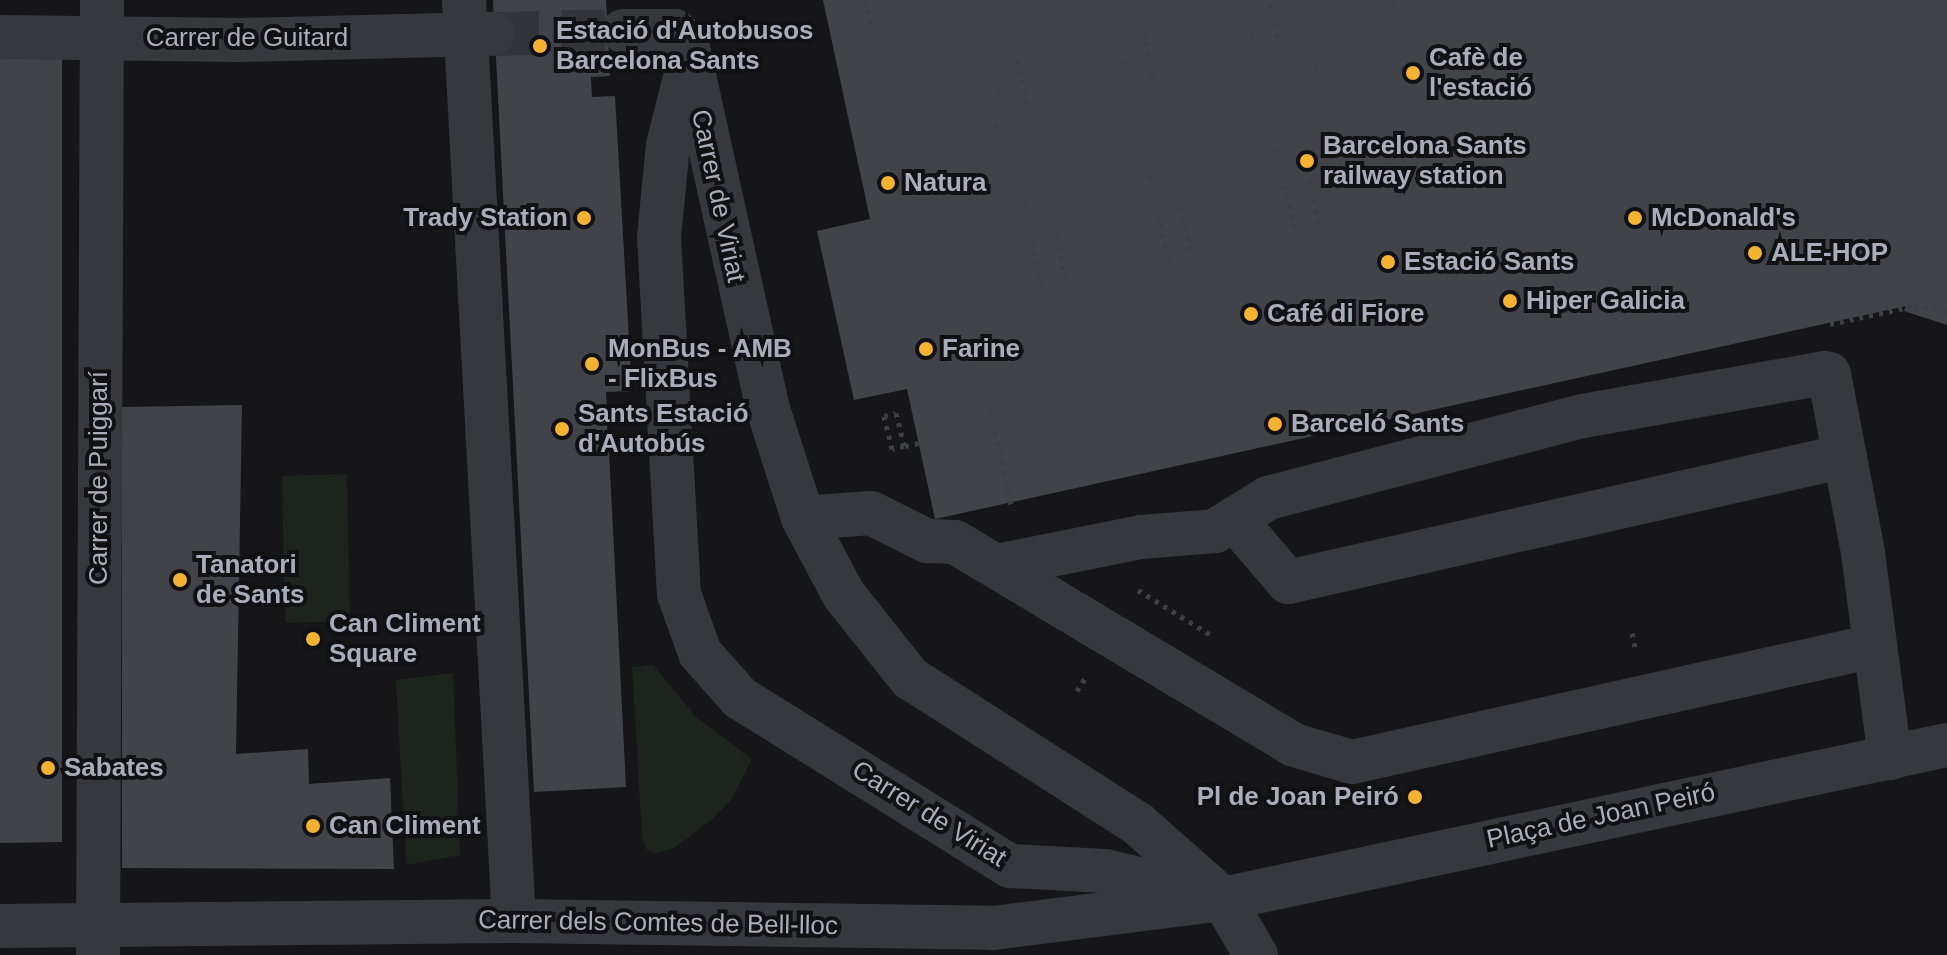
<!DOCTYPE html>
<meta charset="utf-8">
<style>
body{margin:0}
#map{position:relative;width:1947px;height:955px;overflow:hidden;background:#161619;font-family:Helvetica,sans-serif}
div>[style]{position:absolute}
.green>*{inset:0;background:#1c241d}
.building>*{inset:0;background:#424349}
.minor-tunnel>*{height:44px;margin-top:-22px;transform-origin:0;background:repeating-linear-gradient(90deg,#333439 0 44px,transparent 0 66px)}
.path>*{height:5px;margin-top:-2.5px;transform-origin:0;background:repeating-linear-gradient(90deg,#3d3f45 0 4px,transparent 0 10px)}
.minor>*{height:44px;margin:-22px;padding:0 22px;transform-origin:22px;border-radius:22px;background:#37383e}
.dots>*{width:22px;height:22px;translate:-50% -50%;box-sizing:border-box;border:4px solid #111114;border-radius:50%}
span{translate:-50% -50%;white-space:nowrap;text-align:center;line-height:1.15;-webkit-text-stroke:8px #111114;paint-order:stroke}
.poi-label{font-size:26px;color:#a8adb9;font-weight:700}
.left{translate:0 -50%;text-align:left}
.right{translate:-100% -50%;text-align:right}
.street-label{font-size:26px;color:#a8adb9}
</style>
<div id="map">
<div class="green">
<i style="clip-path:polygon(347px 474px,350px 621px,285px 623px,282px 476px)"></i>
<i style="clip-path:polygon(653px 665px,697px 718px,752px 759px,731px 800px,713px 819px,674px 848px,655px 853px,646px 849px,642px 835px,632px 667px)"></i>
<i style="clip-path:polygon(453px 673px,460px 855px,406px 865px,396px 680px)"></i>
</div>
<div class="building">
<i style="clip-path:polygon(493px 0,606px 0,610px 76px,591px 77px,592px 97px,615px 96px,632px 391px,606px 392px,626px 787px,534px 792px)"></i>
<i style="clip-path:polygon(823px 0,1947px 0,1947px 325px,1904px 311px,1906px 306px,935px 519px,907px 389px,854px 400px,817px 231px,870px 219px)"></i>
<i style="clip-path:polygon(62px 47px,62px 842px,0 843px,0 48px)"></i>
<i style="clip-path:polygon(242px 405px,236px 754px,308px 749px,309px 784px,390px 778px,394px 869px,122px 868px,122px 407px)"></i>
</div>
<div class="minor-tunnel">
<i style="left:495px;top:34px;width:128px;rotate:-1.3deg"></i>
</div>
<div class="path">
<i style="left:865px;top:0;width:33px;rotate:78deg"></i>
<i style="left:1392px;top:0;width:5px;rotate:79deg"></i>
<i style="left:1270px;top:4px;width:52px;rotate:77.8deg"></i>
<i style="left:1144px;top:32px;width:51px;rotate:78.7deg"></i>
<i style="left:1252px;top:33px;width:10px;rotate:79deg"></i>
<i style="left:1017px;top:60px;width:51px;rotate:76.5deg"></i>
<i style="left:1125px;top:61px;width:11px;rotate:80deg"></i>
<i style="left:1314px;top:66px;width:3px;rotate:-18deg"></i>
<i style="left:999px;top:88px;width:11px;rotate:80deg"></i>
<i style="left:995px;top:127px;width:4px;rotate:-14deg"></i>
<i style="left:1277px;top:147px;width:10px;rotate:79deg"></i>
<i style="left:1149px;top:175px;width:11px;rotate:75deg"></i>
<i style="left:1309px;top:180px;width:51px;rotate:77.6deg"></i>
<i style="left:1285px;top:185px;width:51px;rotate:77.6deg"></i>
<i style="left:1024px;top:203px;width:10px;rotate:79deg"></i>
<i style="left:1181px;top:207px;width:52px;rotate:77.8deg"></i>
<i style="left:1158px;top:214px;width:50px;rotate:77.3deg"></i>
<i style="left:1056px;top:236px;width:51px;rotate:77.6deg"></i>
<i style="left:1032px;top:241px;width:51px;rotate:77.6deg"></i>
<i style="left:1830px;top:324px;width:86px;rotate:-12.1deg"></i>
<i style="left:1914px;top:306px;width:33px;rotate:9deg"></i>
<i style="left:991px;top:412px;width:100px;rotate:77.9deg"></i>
<i style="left:896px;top:413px;width:34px;rotate:76deg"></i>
<i style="left:904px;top:446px;width:12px;rotate:166deg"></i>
<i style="left:892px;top:449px;width:34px;rotate:-104deg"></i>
<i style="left:884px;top:416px;width:12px;rotate:-14deg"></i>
<i style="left:905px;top:446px;width:14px;rotate:-12deg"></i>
<i style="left:1138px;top:590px;width:86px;rotate:31.7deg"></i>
<i style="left:1632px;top:633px;width:19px;rotate:78deg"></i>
<i style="left:1077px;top:691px;width:19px;rotate:-58deg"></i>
</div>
<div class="minor">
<i style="left:464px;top:0;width:922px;rotate:86.89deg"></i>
<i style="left:623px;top:31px;width:52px"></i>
<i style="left:675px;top:31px;width:18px;rotate:47deg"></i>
<i style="left:687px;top:44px;width:374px;rotate:77.5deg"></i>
<i style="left:768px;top:409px;width:114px;rotate:72.2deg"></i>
<i style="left:803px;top:518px;width:87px;rotate:62deg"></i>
<i style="left:844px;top:595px;width:106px;rotate:51.5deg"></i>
<i style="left:910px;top:678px;width:271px;rotate:32.6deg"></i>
<i style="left:1138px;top:824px;width:113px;rotate:41.4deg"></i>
<i style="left:1223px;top:899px;width:65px;rotate:59.5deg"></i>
<i style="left:0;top:37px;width:240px;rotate:0.7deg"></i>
<i style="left:240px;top:40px;width:253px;rotate:-1.4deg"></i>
<i style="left:687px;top:70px;width:77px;rotate:104.2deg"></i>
<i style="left:668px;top:145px;width:92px;rotate:95.6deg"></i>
<i style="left:659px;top:237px;width:358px;rotate:86.8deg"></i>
<i style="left:679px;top:594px;width:63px;rotate:70.4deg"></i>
<i style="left:700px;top:653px;width:60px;rotate:48.4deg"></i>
<i style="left:740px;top:698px;width:318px;rotate:31.9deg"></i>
<i style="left:1010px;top:866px;width:95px;rotate:3deg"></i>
<i style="left:1105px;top:871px;width:90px;rotate:13.4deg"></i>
<i style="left:803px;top:518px;width:68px;rotate:-4.2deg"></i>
<i style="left:871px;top:513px;width:63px;rotate:26.6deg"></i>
<i style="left:927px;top:541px;width:28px;rotate:2deg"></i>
<i style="left:955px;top:542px;width:395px;rotate:30.9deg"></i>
<i style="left:1294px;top:745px;width:60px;rotate:16.3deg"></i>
<i style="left:1352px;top:762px;width:535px;rotate:-12.53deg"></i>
<i style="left:1234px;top:519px;width:83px;rotate:49.4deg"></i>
<i style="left:1288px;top:582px;width:571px;rotate:-12.75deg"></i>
<i style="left:997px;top:566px;width:147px;rotate:-11.4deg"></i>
<i style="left:1141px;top:537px;width:74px;rotate:-4.6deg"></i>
<i style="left:1215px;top:531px;width:62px;rotate:-31.9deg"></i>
<i style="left:1268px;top:498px;width:325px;rotate:-14.6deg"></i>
<i style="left:1583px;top:416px;width:245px;rotate:-10.1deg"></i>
<i style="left:1824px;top:373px;width:5px;rotate:11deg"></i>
<i style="left:1829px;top:374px;width:182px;rotate:79.2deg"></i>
<i style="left:1863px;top:553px;width:207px;rotate:82.5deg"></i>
<i style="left:0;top:926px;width:514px;rotate:-0.56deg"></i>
<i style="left:514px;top:921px;width:479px;rotate:0.8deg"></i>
<i style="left:993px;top:928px;width:232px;rotate:-7.2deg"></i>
<i style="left:1223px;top:899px;width:740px;rotate:-12.01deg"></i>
<i style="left:98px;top:954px;width:954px;rotate:-89.76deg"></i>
</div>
<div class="dots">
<i style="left:540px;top:46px;background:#f4b233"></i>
<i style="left:1413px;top:73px;background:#f4b233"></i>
<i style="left:1307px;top:161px;background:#f4b233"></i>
<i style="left:888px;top:183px;background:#f4b233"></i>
<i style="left:584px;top:218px;background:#f4b233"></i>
<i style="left:1635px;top:218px;background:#f4b233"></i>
<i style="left:1755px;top:253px;background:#f4b233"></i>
<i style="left:1388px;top:262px;background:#f4b233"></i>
<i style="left:1510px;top:301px;background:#f4b233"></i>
<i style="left:1251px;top:314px;background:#f4b233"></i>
<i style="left:926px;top:349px;background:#f4b233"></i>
<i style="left:592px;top:364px;background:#f4b233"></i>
<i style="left:1275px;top:424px;background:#f4b233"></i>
<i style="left:562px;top:429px;background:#f4b233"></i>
<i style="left:180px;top:580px;background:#f4b233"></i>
<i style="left:313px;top:639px;background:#f4b233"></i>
<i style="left:48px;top:768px;background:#f4b233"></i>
<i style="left:1415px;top:797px;background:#f4b233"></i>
<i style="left:313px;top:826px;background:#f4b233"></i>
</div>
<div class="poi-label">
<span class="left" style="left:556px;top:46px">Estació d'Autobusos<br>Barcelona Sants</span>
<span class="left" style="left:1429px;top:73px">Cafè de<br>l'estació</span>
<span class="left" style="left:1323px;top:161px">Barcelona Sants<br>railway station</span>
<span class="left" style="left:904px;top:183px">Natura</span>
<span class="right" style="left:568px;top:218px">Trady Station</span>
<span class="left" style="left:1651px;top:218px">McDonald's</span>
<span class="left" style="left:1771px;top:253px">ALE-HOP</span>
<span class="left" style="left:1404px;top:262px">Estació Sants</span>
<span class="left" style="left:1526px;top:301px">Hiper Galicia</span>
<span class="left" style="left:1267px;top:314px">Café di Fiore</span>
<span class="left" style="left:608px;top:364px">MonBus - AMB<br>- FlixBus</span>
<span class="left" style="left:942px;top:349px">Farine</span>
<span class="left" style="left:578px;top:429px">Sants Estació<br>d'Autobús</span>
<span class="left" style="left:1291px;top:424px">Barceló Sants</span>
<span class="left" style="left:196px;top:580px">Tanatori<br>de Sants</span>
<span class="left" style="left:329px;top:639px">Can Climent<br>Square</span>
<span class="left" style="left:64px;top:768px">Sabates</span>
<span class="right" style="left:1399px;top:797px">Pl de Joan Peiró</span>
<span class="left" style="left:329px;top:826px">Can Climent</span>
</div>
<div class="street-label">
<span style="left:247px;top:38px">Carrer de Guitard</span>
<span style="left:718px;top:196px;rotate:78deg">Carrer de Viriat</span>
<span style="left:99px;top:478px;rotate:-90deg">Carrer de Puiggarí</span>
<span style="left:929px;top:814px;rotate:32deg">Carrer de Viriat</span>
<span style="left:1601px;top:816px;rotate:-12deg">Plaça de Joan Peiró</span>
<span style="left:658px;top:923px;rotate:1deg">Carrer dels Comtes de Bell-lloc</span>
</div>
</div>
